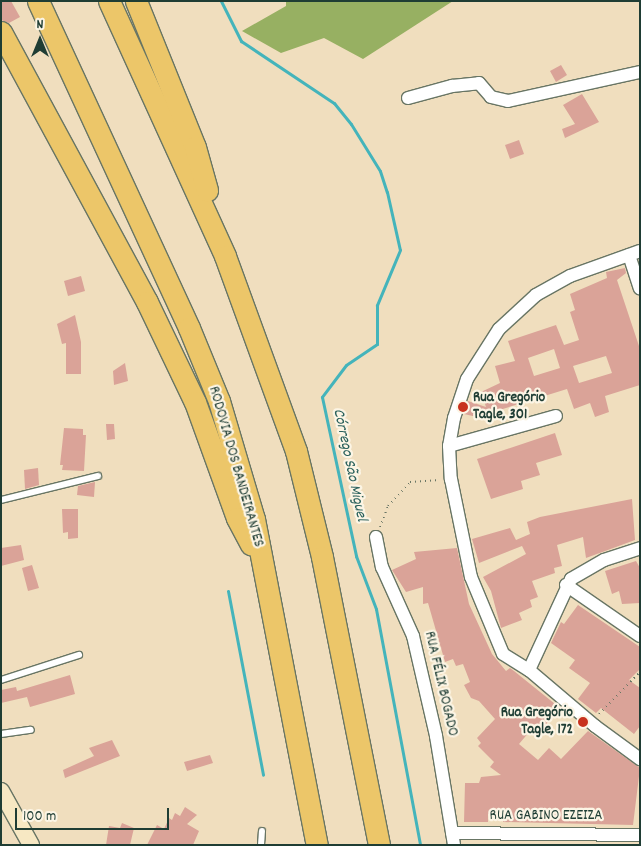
<!DOCTYPE html>
<meta charset="utf-8">
<style>
body{margin:0}
#map{position:relative;width:641px;height:846px;overflow:hidden;background:#f0debe;font-family:Dekko,sans-serif}
div>[style]{position:absolute}
.forest>*{inset:0;background:#97b062}
.stream>*{height:3px;margin:-1.5px;padding:0 1.5px;transform-origin:1.5px;border-radius:1.5px;background:#44b4bb}
.building>*{inset:0;background:#daa398}
.path>*{height:2px;margin-top:-1px;transform-origin:0;background:repeating-linear-gradient(90deg,#687564 0 1px,transparent 0 5px)}
.roads{filter:drop-shadow(1px 0 #687564) drop-shadow(-1px 0 #687564) drop-shadow(0 1px #687564) drop-shadow(0 -1px #687564)}
.service>*{height:6px;margin:-3px;padding:0 3px;transform-origin:3px;border-radius:3px;background:#fff}
.minor>*{height:12px;margin:-6px;padding:0 6px;transform-origin:6px;border-radius:6px;background:#fff}
.secondary>*{height:16px;margin:-8px;padding:0 8px;transform-origin:8px;border-radius:8px;background:#f7e8c3}
.motorway>*{height:21px;margin:-10.5px;padding:0 10.5px;transform-origin:10.5px;border-radius:10.5px;background:#ecc669}
.dots>*{width:14px;height:14px;translate:-50% -50%;box-sizing:border-box;border:2px solid #fcf5e5;border-radius:50%}
span{translate:-50% -50%;white-space:nowrap;text-align:center;line-height:1.15;-webkit-text-stroke:4.5px #fcf5e5;paint-order:stroke}
.poi-label{font-size:15px;color:#1f3d34;font-weight:700}
.left{translate:0 -50%;text-align:left}
.right{translate:-100% -50%;text-align:right}
.street-label{font-size:15px;color:#1f3d34}
.water-label{font-size:16px;color:#2a615c;font-style:italic}
.frame{position:absolute;inset:0;border:2px solid #1f3d34;pointer-events:none}
.north{position:absolute;left:15px;top:15px;width:50px;height:50px;-webkit-text-stroke:4px #fcf5e5;paint-order:stroke;rotate:0deg;font-size:14px;font-weight:700;line-height:20px;text-align:center;color:#1f3d34}
.north::after{content:'';display:block;margin:auto;width:18px;height:22px;background:#1f3d34;clip-path:polygon(50% 0,100% 100%,50% 72%,0 100%)}
.scale{position:absolute;left:15px;top:808px;width:154px;height:22px;box-sizing:border-box;border:2px solid #1f3d34;border-top:0;padding-left:6px;font-size:15px;line-height:18px;white-space:nowrap;color:#1f3d34;-webkit-text-stroke:4px #fcf5e5;paint-order:stroke}
</style>
<div id="map">
<div class="forest">
<i style="clip-path:polygon(286px 1px,453px 1px,363px 59px,324px 38px,281px 53px,242px 31px,286px 6px)"></i>
</div>
<div class="stream">
<i style="left:221px;top:1px;width:45px;rotate:63.4deg"></i>
<i style="left:241px;top:41px;width:112px;rotate:33.7deg"></i>
<i style="left:334px;top:103px;width:27px;rotate:51deg"></i>
<i style="left:351px;top:124px;width:55px;rotate:58.3deg"></i>
<i style="left:380px;top:171px;width:22px;rotate:72deg"></i>
<i style="left:387px;top:192px;width:59px;rotate:77.4deg"></i>
<i style="left:400px;top:250px;width:60px;rotate:112.7deg"></i>
<i style="left:377px;top:305px;width:39px;rotate:90deg"></i>
<i style="left:377px;top:344px;width:37px;rotate:146deg"></i>
<i style="left:346px;top:365px;width:40px;rotate:127deg"></i>
<i style="left:322px;top:397px;width:163px;rotate:77.9deg"></i>
<i style="left:356px;top:556px;width:57px;rotate:69.3deg"></i>
<i style="left:376px;top:609px;width:240px;rotate:79.4deg"></i>
<i style="left:228px;top:591px;width:187px;rotate:79.2deg"></i>
</div>
<div class="building">
<i style="clip-path:polygon(1px 1px,11px 1px,20px 17px,9px 23px,1px 20px)"></i>
<i style="clip-path:polygon(561px 65px,567px 75px,556px 82px,550px 71px)"></i>
<i style="clip-path:polygon(582px 94px,599px 122px,565px 138px,562px 129px,575px 124px,563px 105px)"></i>
<i style="clip-path:polygon(519px 140px,524px 154px,510px 159px,505px 145px)"></i>
<i style="clip-path:polygon(evenodd,625px 268px,626px 273px,617px 280px,640px 349px,640px 385px,605px 396px,609px 412px,595px 417px,590px 403px,574px 409px,567px 389px,477px 417px,464px 414px,468px 401px,486px 407px,481px 392px,500px 383px,495px 366px,515px 361px,508px 341px,556px 325px,564px 345px,579px 340px,570px 312px,575px 310px,570px 294px,607px 278px,606px 272px,625px 268px,554px 349px,560px 368px,534px 376px,528px 358px,554px 349px,625px 268px,606px 356px,612px 373px,579px 383px,573px 366px,606px 356px)"></i>
<i style="clip-path:polygon(81px 276px,85px 291px,68px 296px,64px 281px)"></i>
<i style="clip-path:polygon(75px 315px,81px 342px,81px 374px,66px 374px,66px 343px,62px 344px,57px 324px)"></i>
<i style="clip-path:polygon(125px 363px,128px 381px,114px 385px,113px 371px)"></i>
<i style="clip-path:polygon(106px 424px,114px 424px,115px 439px,107px 440px)"></i>
<i style="clip-path:polygon(64px 428px,83px 429px,83px 435px,86px 435px,84px 471px,62px 470px,63px 465px,60px 465px)"></i>
<i style="clip-path:polygon(555px 433px,562px 455px,536px 463px,540px 475px,521px 481px,523px 489px,491px 499px,477px 459px)"></i>
<i style="clip-path:polygon(38px 468px,39px 485px,25px 489px,24px 470px)"></i>
<i style="clip-path:polygon(95px 482px,94px 497px,77px 495px,78px 486px)"></i>
<i style="clip-path:polygon(632px 499px,635px 540px,586px 558px,583px 537px,557px 545px,562px 566px,554px 568px,555px 573px,532px 581px,538px 597px,530px 600px,532px 607px,519px 613px,522px 620px,501px 628px,491px 591px,483px 577px,526px 554px,522px 546px,479px 563px,472px 539px,510px 528px,516px 540px,530px 534px,527px 522px,540px 517px)"></i>
<i style="clip-path:polygon(62px 509px,78px 509px,78px 538px,68px 539px,68px 532px,63px 533px)"></i>
<i style="clip-path:polygon(21px 545px,24px 560px,1px 566px,1px 548px)"></i>
<i style="clip-path:polygon(457px 548px,469px 604px,492px 654px,506px 671px,510px 668px,514px 671px,560px 708px,536px 736px,530px 731px,519px 744px,538px 760px,549px 748px,561px 759px,588px 731px,640px 768px,633px 825px,503px 822px,504px 815px,488px 814px,488px 822px,464px 822px,465px 783px,479px 783px,481px 777px,501px 775px,490px 767px,494px 762px,478px 746px,481px 743px,477px 738px,495px 719px,479px 701px,471px 698px,464px 685px,470px 682px,463px 664px,456px 666px,453px 659px,445px 662px,428px 603px,423px 604px,423px 587px,406px 592px,392px 570px,416px 559px,414px 552px)"></i>
<i style="clip-path:polygon(636px 561px,640px 568px,640px 603px,622px 604px,619px 591px,612px 594px,605px 571px)"></i>
<i style="clip-path:polygon(32px 565px,39px 588px,28px 591px,22px 568px)"></i>
<i style="clip-path:polygon(578px 605px,640px 647px,640px 669px,629px 680px,640px 688px,640px 726px,634px 734px,601px 708px,596px 713px,578px 699px,590px 683px,569px 668px,575px 660px,551px 643px,561px 622px,564px 624px)"></i>
<i style="clip-path:polygon(70px 675px,75px 694px,30px 707px,27px 697px,1px 703px,1px 690px,16px 687px,17px 691px)"></i>
<i style="clip-path:polygon(112px 740px,120px 756px,65px 778px,63px 770px,94px 756px,89px 748px)"></i>
<i style="clip-path:polygon(210px 755px,213px 763px,187px 771px,184px 762px)"></i>
<i style="clip-path:polygon(185px 807px,197px 815px,187px 824px,199px 831px,193px 845px,147px 845px,157px 825px,164px 829px,169px 818px,172px 820px,175px 813px,180px 816px)"></i>
<i style="clip-path:polygon(122px 823px,134px 828px,130px 845px,106px 845px,109px 826px,120px 828px)"></i>
</div>
<div class="path">
<i style="left:380px;top:527px;width:22px;rotate:-69deg"></i>
<i style="left:388px;top:506px;width:33px;rotate:-47deg"></i>
<i style="left:410px;top:482px;width:30px;rotate:-4deg"></i>
<i style="left:599px;top:714px;width:59px;rotate:-45.7deg"></i>
</div>
<div class="roads">
<div class="service">
<i style="left:1px;top:500px;width:100px;rotate:-13.9deg"></i>
<i style="left:1px;top:680px;width:82px;rotate:-17.8deg"></i>
<i style="left:1px;top:734px;width:30px;rotate:-8deg"></i>
<i style="left:261px;top:845px;width:14px;rotate:-86deg"></i>
</div>
<div class="minor">
<i style="left:408px;top:98px;width:46px;rotate:-15.3deg"></i>
<i style="left:452px;top:86px;width:27px;rotate:-6deg"></i>
<i style="left:479px;top:83px;width:18px;rotate:49deg"></i>
<i style="left:491px;top:97px;width:17px;rotate:13deg"></i>
<i style="left:508px;top:101px;width:135px;rotate:-12.4deg"></i>
<i style="left:640px;top:251px;width:74px;rotate:160.3deg"></i>
<i style="left:570px;top:276px;width:39px;rotate:151deg"></i>
<i style="left:536px;top:295px;width:50px;rotate:137.4deg"></i>
<i style="left:499px;top:329px;width:59px;rotate:122.6deg"></i>
<i style="left:467px;top:379px;width:41px;rotate:108.4deg"></i>
<i style="left:454px;top:418px;width:28px;rotate:100deg"></i>
<i style="left:449px;top:446px;width:33px;rotate:87deg"></i>
<i style="left:451px;top:479px;width:100px;rotate:78.5deg"></i>
<i style="left:471px;top:577px;width:83px;rotate:67.4deg"></i>
<i style="left:503px;top:654px;width:31px;rotate:32deg"></i>
<i style="left:529px;top:670px;width:87px;rotate:40.3deg"></i>
<i style="left:595px;top:726px;width:56px;rotate:36.3deg"></i>
<i style="left:629px;top:255px;width:35px;rotate:72deg"></i>
<i style="left:449px;top:446px;width:111px;rotate:-15.7deg"></i>
<i style="left:376px;top:537px;width:31px;rotate:79deg"></i>
<i style="left:382px;top:567px;width:76px;rotate:65.8deg"></i>
<i style="left:413px;top:636px;width:103px;rotate:77deg"></i>
<i style="left:436px;top:736px;width:110px;rotate:80.6deg"></i>
<i style="left:566px;top:585px;width:90px;rotate:34.6deg"></i>
<i style="left:529px;top:670px;width:100px;rotate:-65.2deg"></i>
<i style="left:571px;top:579px;width:38px;rotate:-30deg"></i>
<i style="left:604px;top:560px;width:38px;rotate:-18deg"></i>
<i style="left:452px;top:833px;width:188px;rotate:0.6deg"></i>
</div>
<div class="secondary">
<i style="left:1px;top:791px;width:62px;rotate:60.9deg"></i>
</div>
<div class="motorway">
<i style="left:38px;top:1px;width:360px;rotate:65.2deg"></i>
<i style="left:189px;top:328px;width:79px;rotate:67.7deg"></i>
<i style="left:219px;top:401px;width:123px;rotate:73.5deg"></i>
<i style="left:254px;top:519px;width:332px;rotate:79.1deg"></i>
<i style="left:109px;top:1px;width:280px;rotate:65.5deg"></i>
<i style="left:225px;top:256px;width:208px;rotate:70deg"></i>
<i style="left:296px;top:451px;width:109px;rotate:76.2deg"></i>
<i style="left:322px;top:557px;width:294px;rotate:78.8deg"></i>
<i style="left:136px;top:1px;width:157px;rotate:68deg"></i>
<i style="left:195px;top:147px;width:45px;rotate:74.4deg"></i>
<i style="left:1px;top:32px;width:307px;rotate:61.6deg"></i>
<i style="left:147px;top:302px;width:111px;rotate:64.4deg"></i>
<i style="left:195px;top:402px;width:123px;rotate:70.1deg"></i>
<i style="left:237px;top:518px;width:30px;rotate:62deg"></i>
</div>
</div>
<div class="dots">
<i style="left:463px;top:407px;background:#c8321e"></i>
<i style="left:583px;top:722px;background:#c8321e"></i>
</div>
<div class="poi-label">
<span class="left" style="left:473px;top:407px">Rua Gregório<br>Tagle, 301</span>
<span class="right" style="left:573px;top:722px">Rua Gregório<br>Tagle, 172</span>
</div>
<div class="street-label">
<span style="left:235px;top:467px;rotate:74deg">RODOVIA DOS BANDEIRANTES</span>
<span style="left:440px;top:684px;rotate:77deg">RUA FÉLIX BOGADO</span>
<span style="left:546px;top:817px">RUA GABINO EZEIZA</span>
</div>
<div class="water-label">
<span style="left:349px;top:465px;rotate:78deg">Córrego São Miguel</span>
</div>
<div class="frame"></div>
<div class="north">N</div>
<div class="scale">100 m</div>
</div>
